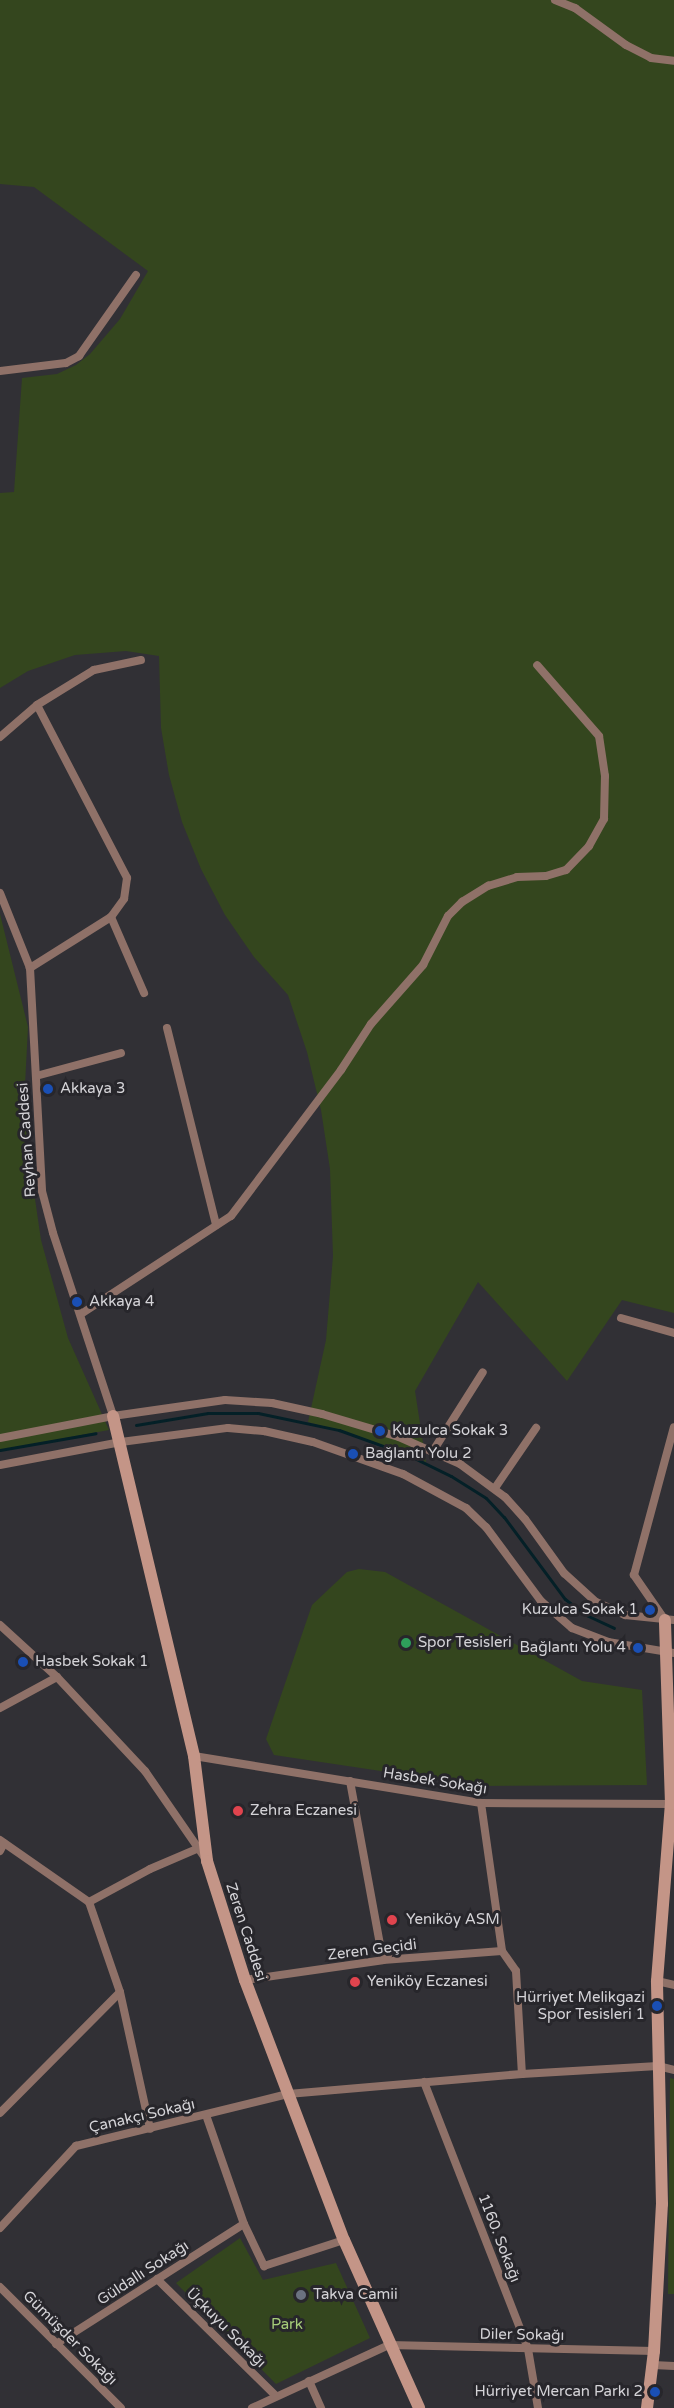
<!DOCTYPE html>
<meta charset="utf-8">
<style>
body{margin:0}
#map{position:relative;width:674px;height:2408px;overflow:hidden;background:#313035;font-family:"Varela Round",sans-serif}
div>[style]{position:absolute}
.green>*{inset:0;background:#34461e}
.stream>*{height:3px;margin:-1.5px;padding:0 1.5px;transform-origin:1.5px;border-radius:1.5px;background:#042027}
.street>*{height:8px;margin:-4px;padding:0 4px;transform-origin:4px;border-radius:4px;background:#8f7168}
.secondary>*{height:12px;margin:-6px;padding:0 6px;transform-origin:6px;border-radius:6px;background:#c49587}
.dots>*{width:16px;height:16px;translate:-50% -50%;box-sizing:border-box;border:3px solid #27262b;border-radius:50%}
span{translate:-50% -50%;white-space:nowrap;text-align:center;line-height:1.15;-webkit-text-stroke:6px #27262b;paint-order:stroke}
.poi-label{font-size:15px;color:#d4d3d7}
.left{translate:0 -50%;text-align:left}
.right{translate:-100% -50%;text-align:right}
.street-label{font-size:15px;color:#d4d3d7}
.park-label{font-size:15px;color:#a6cd79}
</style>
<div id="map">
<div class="green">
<i style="clip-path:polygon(0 0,674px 0,674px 1313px,622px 1300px,567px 1381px,478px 1282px,415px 1391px,426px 1462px,346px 1433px,308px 1422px,326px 1340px,333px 1256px,330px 1169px,321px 1110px,307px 1052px,288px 995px,254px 957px,225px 915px,201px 869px,182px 822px,169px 775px,161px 728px,159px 656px,126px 651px,75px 655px,28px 671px,0 688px,0 493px,14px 492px,22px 378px,57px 374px,76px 365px,90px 354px,120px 319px,148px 271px,34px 187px,0 184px)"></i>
<i style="clip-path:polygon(0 914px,28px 1027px,25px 1085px,27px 1144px,41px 1240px,68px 1338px,109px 1430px,0 1450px)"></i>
<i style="clip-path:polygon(359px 1569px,385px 1572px,582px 1681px,642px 1690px,647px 1785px,481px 1786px,274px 1755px,266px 1739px,312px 1605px,347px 1572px)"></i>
<i style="clip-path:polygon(670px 2078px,674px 2079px,674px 2294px,668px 2294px)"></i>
<i style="clip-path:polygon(240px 2238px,263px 2280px,336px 2263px,370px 2338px,276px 2384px,176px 2283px)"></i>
</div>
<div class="stream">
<i style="left:136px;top:1425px;width:73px;rotate:-9.5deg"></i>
<i style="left:208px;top:1413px;width:50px"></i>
<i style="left:258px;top:1413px;width:83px;rotate:11.9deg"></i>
<i style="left:339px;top:1430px;width:73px;rotate:19.9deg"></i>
<i style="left:408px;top:1455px;width:48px;rotate:26deg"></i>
<i style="left:451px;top:1476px;width:41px;rotate:32.2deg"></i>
<i style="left:486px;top:1498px;width:26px;rotate:47deg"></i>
<i style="left:504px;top:1517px;width:102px;rotate:53.4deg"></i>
<i style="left:565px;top:1599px;width:24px;rotate:38deg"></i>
<i style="left:584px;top:1614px;width:33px;rotate:25deg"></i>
<i style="left:0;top:1450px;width:97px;rotate:-10deg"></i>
</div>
<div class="street">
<i style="left:555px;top:0;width:22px;rotate:22deg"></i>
<i style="left:575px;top:8px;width:63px;rotate:36deg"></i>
<i style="left:626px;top:45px;width:28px;rotate:27deg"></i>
<i style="left:651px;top:58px;width:23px;rotate:7deg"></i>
<i style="left:0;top:371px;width:66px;rotate:-6.9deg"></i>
<i style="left:66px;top:363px;width:15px;rotate:-28deg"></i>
<i style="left:79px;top:356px;width:99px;rotate:-54.9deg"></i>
<i style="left:37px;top:705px;width:67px;rotate:-31.6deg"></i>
<i style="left:94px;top:670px;width:48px;rotate:-12deg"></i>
<i style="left:0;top:737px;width:49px;rotate:-40.9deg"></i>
<i style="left:37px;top:705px;width:195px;rotate:62.5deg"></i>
<i style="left:127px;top:878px;width:21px;rotate:98deg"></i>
<i style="left:124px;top:899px;width:22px;rotate:126deg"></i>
<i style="left:111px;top:917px;width:96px;rotate:147.8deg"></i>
<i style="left:0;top:893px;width:81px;rotate:68.2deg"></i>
<i style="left:30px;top:968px;width:223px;rotate:86.9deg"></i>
<i style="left:42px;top:1191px;width:43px;rotate:75.3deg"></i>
<i style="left:53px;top:1233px;width:193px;rotate:71.8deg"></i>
<i style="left:111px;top:917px;width:83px;rotate:66.5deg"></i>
<i style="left:167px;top:1028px;width:203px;rotate:76deg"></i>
<i style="left:36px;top:1076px;width:88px;rotate:-15.1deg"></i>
<i style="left:81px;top:1314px;width:179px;rotate:-33.2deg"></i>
<i style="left:231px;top:1216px;width:183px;rotate:-53deg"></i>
<i style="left:341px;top:1070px;width:55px;rotate:-56.9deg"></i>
<i style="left:371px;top:1024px;width:79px;rotate:-48.6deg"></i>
<i style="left:423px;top:965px;width:55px;rotate:-63deg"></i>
<i style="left:448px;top:916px;width:20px;rotate:-45deg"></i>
<i style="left:462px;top:902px;width:31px;rotate:-32deg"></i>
<i style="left:488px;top:886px;width:30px;rotate:-17deg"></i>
<i style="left:517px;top:877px;width:29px;rotate:-2deg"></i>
<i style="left:546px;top:876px;width:21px;rotate:-17deg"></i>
<i style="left:566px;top:870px;width:33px;rotate:-46deg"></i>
<i style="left:589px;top:846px;width:31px;rotate:-61deg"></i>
<i style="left:604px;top:819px;width:43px;rotate:-88.7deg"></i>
<i style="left:605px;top:776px;width:40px;rotate:-98.5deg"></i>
<i style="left:599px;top:736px;width:94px;rotate:-131.1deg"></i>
<i style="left:621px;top:1318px;width:55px;rotate:15.8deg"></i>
<i style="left:0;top:1438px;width:115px;rotate:-11deg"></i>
<i style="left:113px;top:1416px;width:113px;rotate:-8.1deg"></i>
<i style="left:225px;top:1400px;width:47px;rotate:3.7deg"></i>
<i style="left:272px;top:1403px;width:51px;rotate:12.4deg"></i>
<i style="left:322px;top:1414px;width:80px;rotate:16.6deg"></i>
<i style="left:399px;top:1437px;width:67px;rotate:23.9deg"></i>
<i style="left:460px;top:1464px;width:56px;rotate:36.3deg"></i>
<i style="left:505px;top:1497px;width:30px;rotate:48deg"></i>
<i style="left:525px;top:1519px;width:67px;rotate:54.2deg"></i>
<i style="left:564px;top:1573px;width:43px;rotate:42.2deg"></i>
<i style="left:596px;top:1602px;width:32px;rotate:24deg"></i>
<i style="left:625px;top:1615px;width:49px;rotate:5.8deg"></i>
<i style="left:433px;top:1451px;width:93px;rotate:-57.7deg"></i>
<i style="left:0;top:1465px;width:123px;rotate:-10.8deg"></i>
<i style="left:121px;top:1442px;width:108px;rotate:-7.5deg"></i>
<i style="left:228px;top:1428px;width:36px;rotate:5deg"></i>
<i style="left:264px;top:1431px;width:50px;rotate:12.7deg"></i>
<i style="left:313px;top:1442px;width:96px;rotate:19.6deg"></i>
<i style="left:403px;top:1474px;width:72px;rotate:28.4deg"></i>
<i style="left:466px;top:1508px;width:28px;rotate:44deg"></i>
<i style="left:486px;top:1527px;width:92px;rotate:53.4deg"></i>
<i style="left:541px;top:1601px;width:41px;rotate:41.1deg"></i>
<i style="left:572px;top:1628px;width:39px;rotate:21deg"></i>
<i style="left:608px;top:1642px;width:67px;rotate:9.5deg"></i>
<i style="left:495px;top:1488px;width:73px;rotate:-55.7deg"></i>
<i style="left:665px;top:1620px;width:55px;rotate:-124.6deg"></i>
<i style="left:634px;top:1575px;width:153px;rotate:-74.9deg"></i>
<i style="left:0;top:1625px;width:77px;rotate:42.4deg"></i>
<i style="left:57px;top:1677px;width:129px;rotate:46.9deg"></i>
<i style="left:145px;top:1771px;width:106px;rotate:55.4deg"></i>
<i style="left:0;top:1708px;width:65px;rotate:-28.5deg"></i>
<i style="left:194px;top:1756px;width:291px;rotate:9.3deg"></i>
<i style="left:481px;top:1803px;width:193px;rotate:0.3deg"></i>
<i style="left:350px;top:1781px;width:182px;rotate:79.6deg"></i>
<i style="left:481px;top:1803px;width:149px;rotate:81.9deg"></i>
<i style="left:502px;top:1951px;width:24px;rotate:55deg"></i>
<i style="left:516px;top:1971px;width:103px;rotate:86.7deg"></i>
<i style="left:0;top:1840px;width:108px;rotate:34.9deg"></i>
<i style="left:89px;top:1902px;width:95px;rotate:71deg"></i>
<i style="left:120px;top:1992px;width:140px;rotate:77.6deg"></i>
<i style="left:0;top:1851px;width:9px;rotate:-63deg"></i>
<i style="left:89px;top:1902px;width:69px;rotate:-28.4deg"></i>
<i style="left:150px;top:1869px;width:53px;rotate:-23.2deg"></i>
<i style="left:245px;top:1980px;width:139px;rotate:-8.2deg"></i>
<i style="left:383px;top:1960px;width:119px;rotate:-4.3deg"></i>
<i style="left:657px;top:1981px;width:17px;rotate:13deg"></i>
<i style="left:424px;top:2082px;width:287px;rotate:68.7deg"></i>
<i style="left:528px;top:2349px;width:60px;rotate:80.4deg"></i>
<i style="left:0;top:2113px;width:170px;rotate:-45.2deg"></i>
<i style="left:206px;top:2115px;width:115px;rotate:70.8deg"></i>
<i style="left:244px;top:2224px;width:47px;rotate:64.5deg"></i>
<i style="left:264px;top:2266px;width:84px;rotate:-18deg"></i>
<i style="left:0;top:2228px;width:112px;rotate:-47.2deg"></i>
<i style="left:76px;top:2146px;width:218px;rotate:-13.8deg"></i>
<i style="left:288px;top:2094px;width:235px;rotate:-4.9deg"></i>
<i style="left:522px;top:2074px;width:136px;rotate:-3.4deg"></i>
<i style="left:658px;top:2066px;width:16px;rotate:14deg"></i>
<i style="left:157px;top:2279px;width:167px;rotate:44.5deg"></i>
<i style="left:0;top:2287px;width:171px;rotate:45deg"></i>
<i style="left:56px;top:2344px;width:223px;rotate:-32.6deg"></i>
<i style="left:653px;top:2365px;width:21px;rotate:3deg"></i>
<i style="left:309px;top:2381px;width:30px;rotate:66deg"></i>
<i style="left:252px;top:2408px;width:151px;rotate:-24.7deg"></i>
<i style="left:389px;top:2345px;width:265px;rotate:1.3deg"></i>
</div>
<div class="secondary">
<i style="left:113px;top:1416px;width:350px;rotate:76.6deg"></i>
<i style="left:194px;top:1756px;width:106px;rotate:82.9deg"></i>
<i style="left:207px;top:1861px;width:125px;rotate:72.3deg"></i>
<i style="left:245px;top:1980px;width:278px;rotate:69.2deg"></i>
<i style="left:344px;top:2240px;width:184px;rotate:65.9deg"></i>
<i style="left:647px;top:2408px;width:57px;rotate:-83deg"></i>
<i style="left:654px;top:2351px;width:147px;rotate:-86.9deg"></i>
<i style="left:662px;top:2204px;width:223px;rotate:-91.3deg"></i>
<i style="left:657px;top:1981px;width:178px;rotate:-85.5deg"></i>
<i style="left:671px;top:1804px;width:184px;rotate:-91.9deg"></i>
</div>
<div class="dots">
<i style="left:48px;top:1089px;background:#1a4fb4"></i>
<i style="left:77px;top:1302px;background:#1a4fb4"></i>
<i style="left:380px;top:1431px;background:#1a4fb4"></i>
<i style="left:353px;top:1454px;background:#1a4fb4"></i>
<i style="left:650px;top:1610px;background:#1a4fb4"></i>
<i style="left:406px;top:1643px;background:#2e9e5b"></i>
<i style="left:638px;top:1648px;background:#1a4fb4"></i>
<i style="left:23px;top:1662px;background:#1a4fb4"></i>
<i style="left:238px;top:1811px;background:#e0444e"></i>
<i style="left:392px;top:1920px;background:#e0444e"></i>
<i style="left:355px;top:1982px;background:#e0444e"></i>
<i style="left:657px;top:2006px;background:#1a4fb4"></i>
<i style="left:301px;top:2295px;background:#6b7280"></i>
<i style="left:655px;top:2392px;background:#1a4fb4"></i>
</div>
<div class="poi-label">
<span class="left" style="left:60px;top:1089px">Akkaya 3</span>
<span class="left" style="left:89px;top:1302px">Akkaya 4</span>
<span class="left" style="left:392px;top:1431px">Kuzulca Sokak 3</span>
<span class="left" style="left:365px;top:1454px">Bağlantı Yolu 2</span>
<span class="right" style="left:638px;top:1610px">Kuzulca Sokak 1</span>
<span class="left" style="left:418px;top:1643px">Spor Tesisleri</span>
<span class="right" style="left:626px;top:1648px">Bağlantı Yolu 4</span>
<span class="left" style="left:35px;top:1662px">Hasbek Sokak 1</span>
<span class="left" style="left:250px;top:1811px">Zehra Eczanesi</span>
<span class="left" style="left:406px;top:1920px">Yeniköy ASM</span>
<span class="left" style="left:367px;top:1982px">Yeniköy Eczanesi</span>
<span class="right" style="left:645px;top:2006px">Hürriyet Melikgazi<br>Spor Tesisleri 1</span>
<span class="left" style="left:313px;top:2295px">Takva Camii</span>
<span class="right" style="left:643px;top:2392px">Hürriyet Mercan Parkı 2</span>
</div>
<div class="street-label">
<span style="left:27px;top:1140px;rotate:-94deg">Reyhan Caddesi</span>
<span style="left:435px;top:1781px;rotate:9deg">Hasbek Sokağı</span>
<span style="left:246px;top:1932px;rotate:72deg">Zeren Caddesi</span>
<span style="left:372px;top:1950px;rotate:-7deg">Zeren Geçidi</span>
<span style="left:142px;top:2116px;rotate:-13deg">Çanakçı Sokağı</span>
<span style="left:499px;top:2238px;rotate:69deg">1160. Sokağı</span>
<span style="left:143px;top:2273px;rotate:-33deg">Güldallı Sokağı</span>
<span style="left:226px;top:2328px;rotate:45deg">Üçkuyu Sokağı</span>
<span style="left:522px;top:2335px;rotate:1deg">Diler Sokağı</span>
<span style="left:70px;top:2338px;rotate:45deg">Gümüşder Sokağı</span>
</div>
<div class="park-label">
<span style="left:287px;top:2325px">Park</span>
</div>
</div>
